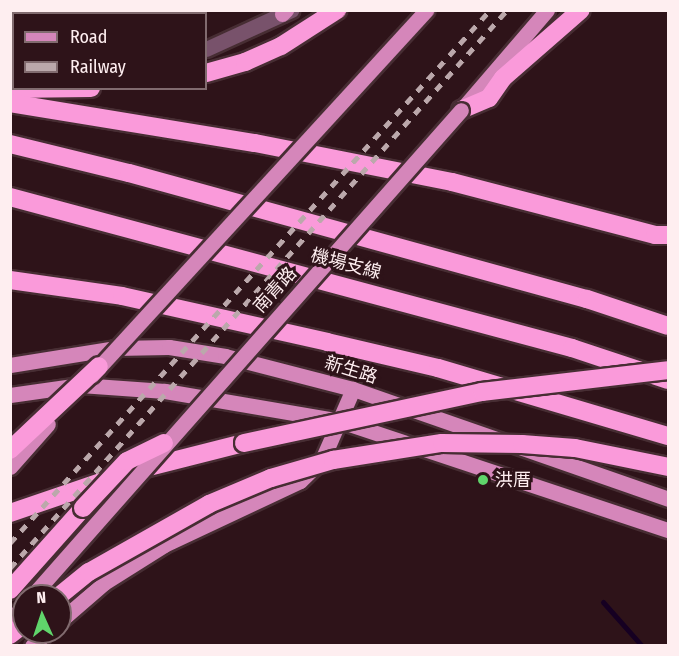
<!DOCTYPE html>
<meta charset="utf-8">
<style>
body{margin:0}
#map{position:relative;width:679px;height:656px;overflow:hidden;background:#2e1319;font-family:"Fira Sans Condensed","Noto Sans TC",sans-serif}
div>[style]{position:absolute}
.stream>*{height:5px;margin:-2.5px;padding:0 2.5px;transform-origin:2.5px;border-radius:2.5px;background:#160022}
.roads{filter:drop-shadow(2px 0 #472d33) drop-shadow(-2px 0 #472d33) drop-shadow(0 2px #472d33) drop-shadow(0 -2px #472d33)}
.minor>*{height:15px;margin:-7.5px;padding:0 7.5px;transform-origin:7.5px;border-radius:7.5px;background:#78526b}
.major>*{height:15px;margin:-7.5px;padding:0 7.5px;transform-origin:7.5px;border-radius:7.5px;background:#d586ba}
.highway>*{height:18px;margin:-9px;padding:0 9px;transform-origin:9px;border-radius:9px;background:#fa9ada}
.rail>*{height:4.5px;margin-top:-2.25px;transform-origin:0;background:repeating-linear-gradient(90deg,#bba8ab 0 8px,transparent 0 16px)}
.bridges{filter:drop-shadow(2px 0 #472d33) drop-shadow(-2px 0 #472d33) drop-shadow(0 2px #472d33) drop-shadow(0 -2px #472d33)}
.major-bridge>*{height:15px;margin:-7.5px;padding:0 7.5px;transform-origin:7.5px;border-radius:7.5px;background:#d586ba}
.highway-bridge>*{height:18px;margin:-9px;padding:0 9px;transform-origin:9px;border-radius:9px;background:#fa9ada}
.dots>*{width:16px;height:16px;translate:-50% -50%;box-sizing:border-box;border:3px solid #2e1319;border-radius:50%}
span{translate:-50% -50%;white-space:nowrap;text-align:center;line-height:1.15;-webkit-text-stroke:6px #2e1319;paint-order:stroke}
.street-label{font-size:18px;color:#feeef0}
.poi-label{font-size:18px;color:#feeef0}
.left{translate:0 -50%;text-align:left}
.frame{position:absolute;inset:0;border:12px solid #feeef0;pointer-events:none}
.legend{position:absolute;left:12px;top:12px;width:195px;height:78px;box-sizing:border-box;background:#2e1319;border:2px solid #816b6f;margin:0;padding:8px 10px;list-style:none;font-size:18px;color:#feeef0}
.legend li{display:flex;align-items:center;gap:12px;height:30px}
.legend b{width:30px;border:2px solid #816b6f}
.north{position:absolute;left:12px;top:584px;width:60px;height:60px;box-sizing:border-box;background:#2e1319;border:2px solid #816b6f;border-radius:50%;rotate:357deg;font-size:16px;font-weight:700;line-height:24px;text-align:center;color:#feeef0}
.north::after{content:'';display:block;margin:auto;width:21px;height:27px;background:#60d56b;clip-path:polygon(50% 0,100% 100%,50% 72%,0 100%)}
</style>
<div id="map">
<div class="stream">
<i style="left:603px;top:602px;width:59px;rotate:48.4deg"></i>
</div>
<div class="roads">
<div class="minor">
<i style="left:206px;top:49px;width:94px;rotate:-24.6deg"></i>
<i style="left:10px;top:54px;width:4px"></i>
</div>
<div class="major">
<i style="left:282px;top:14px;width:6px;rotate:-45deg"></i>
<i style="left:463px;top:108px;width:129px;rotate:-49.4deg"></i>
<i style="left:10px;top:365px;width:106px;rotate:-9.2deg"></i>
<i style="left:115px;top:348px;width:54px;rotate:-1.1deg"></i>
<i style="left:169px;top:347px;width:57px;rotate:9.1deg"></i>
<i style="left:225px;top:356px;width:132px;rotate:14.5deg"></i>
<i style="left:353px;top:389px;width:334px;rotate:19.2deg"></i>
<i style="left:10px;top:395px;width:71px;rotate:-8.1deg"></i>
<i style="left:80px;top:385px;width:85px;rotate:4deg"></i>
<i style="left:165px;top:391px;width:178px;rotate:9.7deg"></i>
<i style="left:340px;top:421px;width:346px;rotate:18.4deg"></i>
<i style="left:10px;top:621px;width:21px;rotate:-49deg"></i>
<i style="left:60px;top:621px;width:58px;rotate:-40.8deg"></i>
<i style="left:104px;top:583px;width:71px;rotate:-32.3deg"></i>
<i style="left:164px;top:545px;width:150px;rotate:-25.2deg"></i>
<i style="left:300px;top:481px;width:30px;rotate:-44deg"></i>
<i style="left:322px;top:460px;width:77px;rotate:-66.4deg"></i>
<i style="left:32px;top:646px;width:21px;rotate:-43deg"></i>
</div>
<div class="highway">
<i style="left:206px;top:73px;width:41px;rotate:-15.8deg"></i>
<i style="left:245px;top:62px;width:39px;rotate:-24deg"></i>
<i style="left:281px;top:46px;width:67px;rotate:-32.7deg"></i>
<i style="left:10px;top:89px;width:81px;rotate:-0.7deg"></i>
<i style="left:10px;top:103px;width:248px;rotate:9.3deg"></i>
<i style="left:255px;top:143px;width:201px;rotate:11.2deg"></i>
<i style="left:452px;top:182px;width:210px;rotate:14.6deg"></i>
<i style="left:655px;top:235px;width:13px"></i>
<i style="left:461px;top:110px;width:30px;rotate:-23deg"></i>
<i style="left:489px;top:98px;width:24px;rotate:-55deg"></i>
<i style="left:503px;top:78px;width:103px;rotate:-41.1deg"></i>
<i style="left:10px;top:144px;width:122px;rotate:13.7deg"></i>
<i style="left:129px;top:173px;width:475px;rotate:15.4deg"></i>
<i style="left:587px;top:299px;width:85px;rotate:18.4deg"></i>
<i style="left:10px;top:197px;width:582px;rotate:15.04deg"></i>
<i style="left:572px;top:348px;width:101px;rotate:18.4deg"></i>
<i style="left:10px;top:280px;width:113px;rotate:8.1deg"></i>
<i style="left:122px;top:296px;width:210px;rotate:12.6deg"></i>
<i style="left:327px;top:342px;width:114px;rotate:13.2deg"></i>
<i style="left:438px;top:368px;width:240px;rotate:16.5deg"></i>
<i style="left:10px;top:513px;width:130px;rotate:-18.9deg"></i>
<i style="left:133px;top:471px;width:114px;rotate:-14.2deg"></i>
<i style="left:10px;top:590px;width:110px;rotate:-48.3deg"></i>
<i style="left:10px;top:635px;width:18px;rotate:-38deg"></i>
</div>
</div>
<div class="rail">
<i style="left:10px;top:543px;width:717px;rotate:-47.99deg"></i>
<i style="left:10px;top:568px;width:747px;rotate:-48.31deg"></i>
</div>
<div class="bridges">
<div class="major-bridge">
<i style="left:92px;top:375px;width:495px;rotate:-47.5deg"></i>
<i style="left:10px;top:467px;width:57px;rotate:-48.5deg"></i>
<i style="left:32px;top:596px;width:648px;rotate:-48.56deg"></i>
</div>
<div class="highway-bridge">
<i style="left:244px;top:443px;width:243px;rotate:-12.1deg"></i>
<i style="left:482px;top:392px;width:187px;rotate:-6.7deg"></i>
<i style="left:10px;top:450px;width:122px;rotate:-43.3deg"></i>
<i style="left:83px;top:508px;width:64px;rotate:-46.9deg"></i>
<i style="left:127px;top:461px;width:41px;rotate:-25.9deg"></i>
<i style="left:59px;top:596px;width:38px;rotate:-39deg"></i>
<i style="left:89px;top:572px;width:138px;rotate:-29.5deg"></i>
<i style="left:209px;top:504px;width:67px;rotate:-22.8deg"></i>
<i style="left:271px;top:478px;width:65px;rotate:-16.2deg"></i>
<i style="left:333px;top:460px;width:110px;rotate:-8.9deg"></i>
<i style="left:442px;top:443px;width:80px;rotate:0.7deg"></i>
<i style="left:522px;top:444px;width:53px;rotate:4.3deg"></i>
<i style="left:575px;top:448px;width:95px;rotate:11.5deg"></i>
</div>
</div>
<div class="dots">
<i style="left:483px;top:480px;background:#60d56b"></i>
</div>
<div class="street-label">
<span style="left:346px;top:264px;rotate:15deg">機場支線</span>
<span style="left:275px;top:290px;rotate:-48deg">南青路</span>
<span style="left:351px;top:370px;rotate:17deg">新生路</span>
</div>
<div class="poi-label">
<span class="left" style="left:495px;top:480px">洪厝</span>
</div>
<div class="frame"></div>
<ul class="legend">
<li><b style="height:8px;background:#d586ba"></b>Road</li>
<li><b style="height:8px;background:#bba8ab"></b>Railway</li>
</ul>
<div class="north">N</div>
</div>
